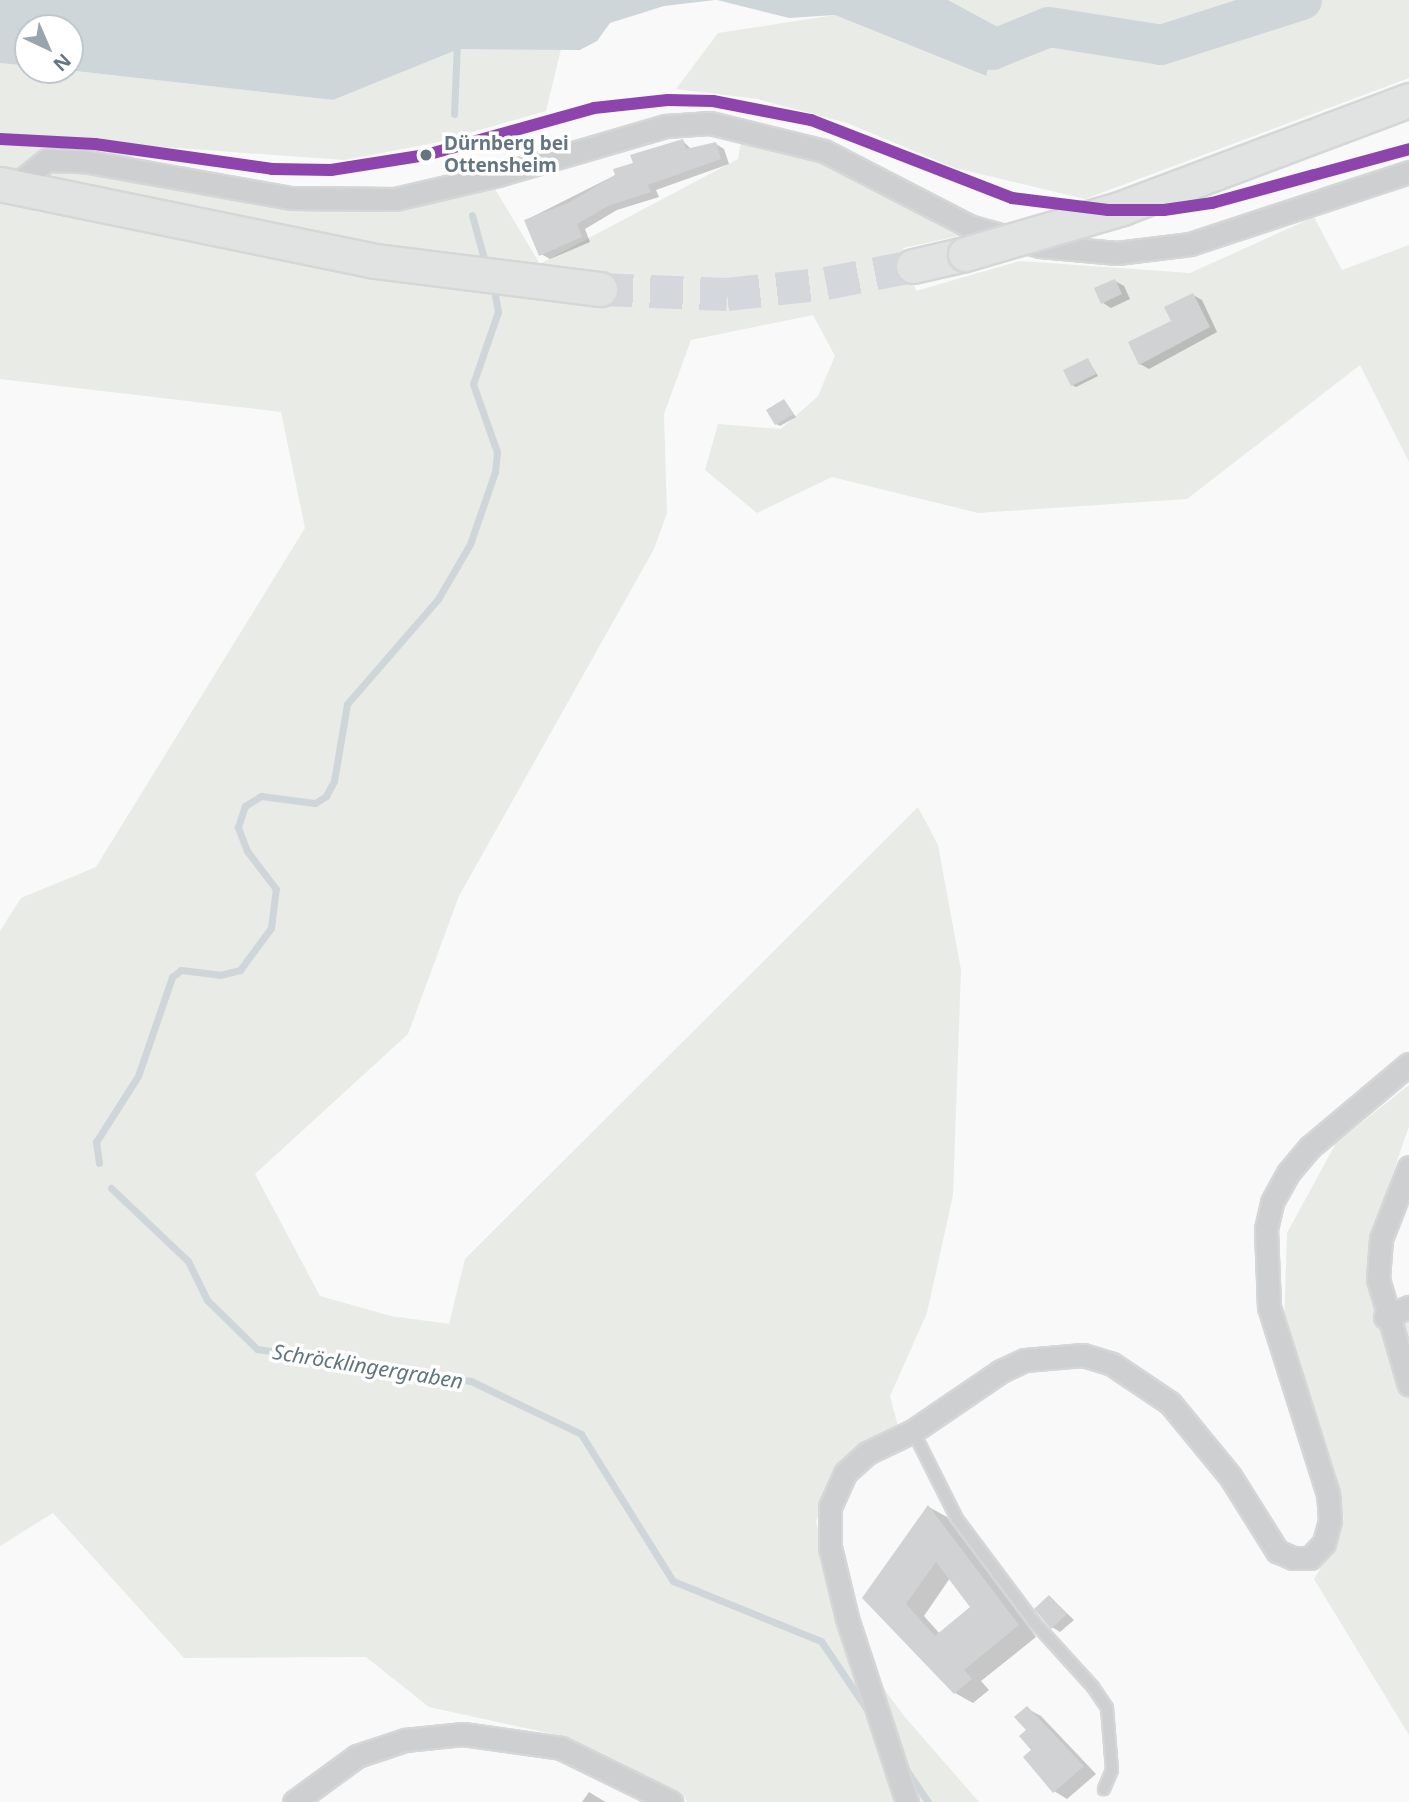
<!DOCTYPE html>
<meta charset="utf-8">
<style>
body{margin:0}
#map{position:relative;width:1409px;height:1802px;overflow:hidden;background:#f9f9f9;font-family:"Noto Sans",sans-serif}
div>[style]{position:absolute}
.green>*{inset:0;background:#e8ebe6}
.water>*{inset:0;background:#ced6d9}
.shadow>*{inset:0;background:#0003}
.stream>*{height:7px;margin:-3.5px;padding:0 3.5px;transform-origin:3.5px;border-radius:3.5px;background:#ced6d9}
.river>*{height:40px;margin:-20px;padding:0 20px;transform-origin:20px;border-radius:20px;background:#ced6d9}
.building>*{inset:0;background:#d0d2d3}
.primary-tunnel>*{height:33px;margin-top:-16.5px;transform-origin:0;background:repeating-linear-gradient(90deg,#d4d8dc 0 33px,transparent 0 50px)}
.roads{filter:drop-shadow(2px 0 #d5d6d7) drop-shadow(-2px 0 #d5d6d7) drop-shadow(0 2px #d5d6d7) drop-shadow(0 -2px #d5d6d7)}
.service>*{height:10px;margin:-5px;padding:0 5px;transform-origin:5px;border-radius:5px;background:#cecfd0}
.minor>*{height:21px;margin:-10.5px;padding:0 10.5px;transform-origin:10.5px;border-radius:10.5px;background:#cecfd0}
.primary>*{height:33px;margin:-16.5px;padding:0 16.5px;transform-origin:16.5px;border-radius:16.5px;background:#e1e2e2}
.bridges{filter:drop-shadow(2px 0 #d5d6d7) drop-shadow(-2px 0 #d5d6d7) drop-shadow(0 2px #d5d6d7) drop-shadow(0 -2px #d5d6d7)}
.primary-bridge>*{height:33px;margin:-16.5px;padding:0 16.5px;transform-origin:16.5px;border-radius:16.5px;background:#e1e2e2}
.rail-1>*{height:12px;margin:-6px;padding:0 6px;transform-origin:6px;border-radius:6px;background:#8e44ad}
.dots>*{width:19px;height:19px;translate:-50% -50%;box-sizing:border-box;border:4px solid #fff;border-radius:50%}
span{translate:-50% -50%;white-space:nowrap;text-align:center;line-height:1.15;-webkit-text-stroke:7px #fff;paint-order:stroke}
.stop-label{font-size:19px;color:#657683;font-weight:700}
.left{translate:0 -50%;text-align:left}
.water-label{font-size:21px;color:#60757c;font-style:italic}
.north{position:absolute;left:14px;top:14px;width:70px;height:70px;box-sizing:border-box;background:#fff;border:2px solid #c1c8cd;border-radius:50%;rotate:136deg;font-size:19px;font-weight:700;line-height:28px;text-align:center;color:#657683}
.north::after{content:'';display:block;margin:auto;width:24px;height:32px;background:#99a4ac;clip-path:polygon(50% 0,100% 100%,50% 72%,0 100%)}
</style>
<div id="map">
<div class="green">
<i style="clip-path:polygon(948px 0,1409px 0,1409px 78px,1085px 199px,955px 168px,847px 123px,757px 99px,676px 89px,718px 33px,835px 15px,985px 76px,998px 27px)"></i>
<i style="clip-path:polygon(459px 49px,561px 49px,546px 111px,434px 143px,344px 160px,135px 145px,128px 174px,312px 211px,399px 209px,495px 189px,540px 264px,738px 159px,742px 136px,824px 159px,867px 178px,963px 235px,903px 248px,916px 291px,1020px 261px,1190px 273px,1314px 217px,1342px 270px,1409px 245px,1409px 462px,1360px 365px,1187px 499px,978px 513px,832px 477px,757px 513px,705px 470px,718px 424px,781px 429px,818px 396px,835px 356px,813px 315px,691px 340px,664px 414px,667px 513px,654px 549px,459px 896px,408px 1034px,255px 1174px,320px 1296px,391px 1316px,449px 1324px,465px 1259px,918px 807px,938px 845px,961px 970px,953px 1195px,927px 1313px,890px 1396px,898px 1426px,856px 1450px,833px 1471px,816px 1522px,849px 1642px,904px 1716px,979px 1802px,687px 1802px,682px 1793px,566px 1737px,429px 1707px,366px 1657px,184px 1658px,53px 1513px,0 1546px,0 931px,21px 898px,96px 867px,305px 528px,281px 412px,0 379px,0 63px,28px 66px,28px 70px,66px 70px,333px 100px)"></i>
<i style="clip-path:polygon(1409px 1085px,1409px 1126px,1378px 1217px,1375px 1324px,1409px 1311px,1409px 1735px,1314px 1579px,1335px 1545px,1344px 1519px,1284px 1328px,1287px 1233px,1336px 1143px)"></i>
</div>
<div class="water">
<i style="clip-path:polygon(0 0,715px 0,664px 6px,610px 23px,597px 41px,580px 50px,459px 49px,333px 100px,66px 70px,70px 70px,70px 28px,28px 28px,28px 66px,0 63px)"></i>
<i style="clip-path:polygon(717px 0,948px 0,998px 27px,986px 76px,835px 15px,789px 18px)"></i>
</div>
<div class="shadow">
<i style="clip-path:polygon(683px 141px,692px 150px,716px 144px,724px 149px,729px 164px,656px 190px,659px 197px,617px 210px,585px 229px,590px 242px,550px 259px,541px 254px,526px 220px)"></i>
<i style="clip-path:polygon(1115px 281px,1124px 286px,1130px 299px,1111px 308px,1103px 303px)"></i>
<i style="clip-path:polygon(1193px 295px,1202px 300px,1217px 332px,1149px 369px,1140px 364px)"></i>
<i style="clip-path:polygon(1088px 360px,1098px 376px,1076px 387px,1072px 385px)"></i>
<i style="clip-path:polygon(784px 401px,796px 417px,780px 426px,776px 424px)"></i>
<i style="clip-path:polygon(evenodd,929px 1507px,947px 1517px,1036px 1637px,981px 1681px,989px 1690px,973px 1703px,955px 1693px,865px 1598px,929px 1507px,950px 1578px,973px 1608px,940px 1634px,924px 1616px,950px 1578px)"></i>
<i style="clip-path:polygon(1050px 1597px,1074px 1620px,1060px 1632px,1052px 1627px)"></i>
<i style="clip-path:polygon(1028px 1709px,1041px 1716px,1096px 1774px,1067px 1799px,1054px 1791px,1034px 1750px)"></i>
<i style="clip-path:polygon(589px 1792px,602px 1800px,606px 1802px,582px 1802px)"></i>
</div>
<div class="stream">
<i style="left:454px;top:114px;width:72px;rotate:-87.6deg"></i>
<i style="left:472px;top:215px;width:53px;rotate:74.6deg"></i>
<i style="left:99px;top:1163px;width:21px;rotate:-98deg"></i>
<i style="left:96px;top:1142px;width:78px;rotate:-57.5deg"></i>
<i style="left:138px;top:1076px;width:105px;rotate:-71deg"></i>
<i style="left:172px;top:977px;width:11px;rotate:-38deg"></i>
<i style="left:181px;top:970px;width:39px;rotate:7deg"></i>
<i style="left:220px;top:975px;width:21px;rotate:-14deg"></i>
<i style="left:240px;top:970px;width:52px;rotate:-53.6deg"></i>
<i style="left:271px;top:928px;width:39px;rotate:-83deg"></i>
<i style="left:276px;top:889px;width:48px;rotate:-127.3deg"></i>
<i style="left:247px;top:851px;width:26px;rotate:-111deg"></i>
<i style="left:238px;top:827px;width:22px;rotate:-72deg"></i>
<i style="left:245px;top:806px;width:19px;rotate:-32deg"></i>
<i style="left:261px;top:796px;width:54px;rotate:7.4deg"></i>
<i style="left:315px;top:803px;width:13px;rotate:-32deg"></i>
<i style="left:326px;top:796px;width:17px;rotate:-62deg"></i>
<i style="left:334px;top:781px;width:78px;rotate:-80.4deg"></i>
<i style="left:347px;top:704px;width:139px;rotate:-49.1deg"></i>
<i style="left:438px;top:599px;width:64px;rotate:-59.8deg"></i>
<i style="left:470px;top:544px;width:76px;rotate:-70.9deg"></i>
<i style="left:495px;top:472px;width:20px;rotate:-84deg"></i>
<i style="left:497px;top:452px;width:72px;rotate:-109.4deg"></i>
<i style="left:473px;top:384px;width:76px;rotate:-70.9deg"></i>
<i style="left:498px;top:312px;width:28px;rotate:-100deg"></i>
<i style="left:111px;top:1188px;width:106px;rotate:43.5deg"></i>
<i style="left:188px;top:1261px;width:43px;rotate:64deg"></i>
<i style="left:207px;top:1300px;width:70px;rotate:44.4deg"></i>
<i style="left:257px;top:1349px;width:216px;rotate:8.5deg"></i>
<i style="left:471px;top:1381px;width:122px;rotate:25.7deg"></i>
<i style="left:581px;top:1434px;width:173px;rotate:58deg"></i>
<i style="left:673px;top:1581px;width:160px;rotate:22.1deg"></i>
<i style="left:821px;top:1641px;width:88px;rotate:56.1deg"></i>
<i style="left:903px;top:1765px;width:45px;rotate:56deg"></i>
</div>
<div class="river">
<i style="left:882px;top:0;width:121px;rotate:24.4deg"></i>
<i style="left:992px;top:50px;width:61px;rotate:-22deg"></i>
<i style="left:1049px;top:27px;width:113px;rotate:9.1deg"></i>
<i style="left:1161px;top:45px;width:148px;rotate:-17.7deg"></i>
</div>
<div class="building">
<i style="clip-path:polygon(683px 139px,686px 149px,716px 142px,721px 159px,648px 185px,651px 192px,608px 206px,577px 224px,582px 237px,539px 256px,524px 220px,568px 203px,615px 175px,613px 169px,633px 163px,630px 155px)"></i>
<i style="clip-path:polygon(1115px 279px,1122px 294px,1101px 304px,1094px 288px)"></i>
<i style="clip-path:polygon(1193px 293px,1210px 327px,1139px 365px,1128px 342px,1171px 321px,1164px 307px)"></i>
<i style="clip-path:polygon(1088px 358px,1096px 374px,1071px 386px,1063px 370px)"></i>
<i style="clip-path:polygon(784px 399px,794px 414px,775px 425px,766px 410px)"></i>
<i style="clip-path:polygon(evenodd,928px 1505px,1019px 1625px,964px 1670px,972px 1679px,954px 1694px,862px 1598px,928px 1505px,936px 1562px,970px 1607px,935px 1636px,906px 1604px,936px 1562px)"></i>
<i style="clip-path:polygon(1049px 1595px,1067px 1614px,1051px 1629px,1034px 1609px)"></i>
<i style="clip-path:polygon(1027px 1706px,1084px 1766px,1053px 1793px,1023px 1757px,1031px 1750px,1019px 1736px,1026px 1730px,1014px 1717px)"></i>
</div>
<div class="primary-tunnel">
<i style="left:600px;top:289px;width:127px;rotate:2.3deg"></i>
<i style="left:727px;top:294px;width:100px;rotate:-6.3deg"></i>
<i style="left:826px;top:283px;width:89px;rotate:-11.1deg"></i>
</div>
<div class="roads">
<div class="service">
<i style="left:913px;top:1431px;width:98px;rotate:63.4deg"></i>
<i style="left:957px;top:1519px;width:129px;rotate:53.2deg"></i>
<i style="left:1034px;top:1622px;width:88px;rotate:47.8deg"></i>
<i style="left:1093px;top:1687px;width:25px;rotate:56deg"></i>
<i style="left:1107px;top:1708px;width:62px;rotate:85.4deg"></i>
<i style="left:1112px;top:1770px;width:21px;rotate:113deg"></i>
</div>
<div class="minor">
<i style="left:13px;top:187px;width:43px;rotate:-38.5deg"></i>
<i style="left:47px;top:160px;width:36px;rotate:2deg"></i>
<i style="left:83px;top:161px;width:211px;rotate:10.1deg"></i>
<i style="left:291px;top:198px;width:104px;rotate:0.6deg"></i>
<i style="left:395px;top:199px;width:106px;rotate:-13.1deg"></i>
<i style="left:498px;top:175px;width:175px;rotate:-16.3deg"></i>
<i style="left:666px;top:126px;width:44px;rotate:-3.9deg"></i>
<i style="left:710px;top:123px;width:117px;rotate:13.8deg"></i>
<i style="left:824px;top:151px;width:163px;rotate:27.3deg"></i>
<i style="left:969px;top:226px;width:74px;rotate:15.7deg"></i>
<i style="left:1040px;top:246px;width:77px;rotate:5.2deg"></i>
<i style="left:1117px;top:253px;width:74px;rotate:-7deg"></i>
<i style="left:1190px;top:244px;width:231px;rotate:-18.2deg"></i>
<i style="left:1409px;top:1167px;width:77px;rotate:111.3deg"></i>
<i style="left:1381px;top:1239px;width:40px;rotate:94.3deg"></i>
<i style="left:1378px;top:1279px;width:110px;rotate:73.7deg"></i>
<i style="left:1385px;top:1317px;width:26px;rotate:-23deg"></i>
<i style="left:294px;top:1802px;width:78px;rotate:-36.1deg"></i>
<i style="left:357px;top:1756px;width:51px;rotate:-18.4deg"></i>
<i style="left:405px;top:1740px;width:58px;rotate:-5.9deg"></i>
<i style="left:463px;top:1734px;width:99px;rotate:8.1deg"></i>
<i style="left:561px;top:1748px;width:123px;rotate:26.1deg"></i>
<i style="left:907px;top:1802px;width:194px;rotate:-108.1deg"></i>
<i style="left:847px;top:1618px;width:73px;rotate:-103.5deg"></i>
<i style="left:830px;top:1547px;width:40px;rotate:-90deg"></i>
<i style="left:830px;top:1507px;width:37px;rotate:-66deg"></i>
<i style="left:845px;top:1473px;width:30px;rotate:-42deg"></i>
<i style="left:867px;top:1453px;width:51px;rotate:-25.6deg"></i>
<i style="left:913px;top:1431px;width:107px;rotate:-34.3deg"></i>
<i style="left:1001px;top:1371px;width:26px;rotate:-25deg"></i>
<i style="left:1025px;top:1360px;width:58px;rotate:-4.9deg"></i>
<i style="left:1083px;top:1355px;width:30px;rotate:17deg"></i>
<i style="left:1112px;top:1364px;width:70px;rotate:33.9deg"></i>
<i style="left:1170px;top:1403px;width:94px;rotate:50.6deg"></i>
<i style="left:1230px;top:1476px;width:89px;rotate:57.9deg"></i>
<i style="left:1277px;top:1551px;width:17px;rotate:24deg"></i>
<i style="left:1293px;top:1558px;width:17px"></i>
<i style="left:1310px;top:1558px;width:21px;rotate:-47deg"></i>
<i style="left:1324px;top:1543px;width:24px;rotate:-75deg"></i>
<i style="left:1330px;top:1520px;width:26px;rotate:-94deg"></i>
<i style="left:1328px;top:1494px;width:196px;rotate:-107.5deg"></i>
<i style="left:1269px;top:1307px;width:78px;rotate:-92.2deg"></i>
<i style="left:1266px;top:1229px;width:28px;rotate:-77deg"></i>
<i style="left:1272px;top:1202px;width:33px;rotate:-61deg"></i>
<i style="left:1288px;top:1173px;width:34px;rotate:-50deg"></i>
<i style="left:1310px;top:1147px;width:129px;rotate:-40deg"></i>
</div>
<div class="primary">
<i style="left:0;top:184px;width:383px;rotate:11.6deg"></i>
<i style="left:375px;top:261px;width:227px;rotate:7.1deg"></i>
<i style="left:913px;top:266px;width:53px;rotate:-13deg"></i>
</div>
</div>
<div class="bridges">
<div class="primary-bridge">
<i style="left:965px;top:254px;width:164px;rotate:-16.3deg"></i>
<i style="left:1122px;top:208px;width:307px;rotate:-20.6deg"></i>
</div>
</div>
<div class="rail-1">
<i style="left:0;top:139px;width:95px;rotate:3deg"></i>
<i style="left:95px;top:144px;width:179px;rotate:8deg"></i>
<i style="left:272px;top:169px;width:59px;rotate:1deg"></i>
<i style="left:331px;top:170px;width:96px;rotate:-9deg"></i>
<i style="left:426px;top:155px;width:174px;rotate:-15.6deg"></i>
<i style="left:594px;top:108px;width:74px;rotate:-6.2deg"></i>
<i style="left:668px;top:100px;width:45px;rotate:1.3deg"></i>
<i style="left:713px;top:101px;width:100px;rotate:11deg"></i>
<i style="left:811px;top:120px;width:216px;rotate:21.2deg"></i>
<i style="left:1012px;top:198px;width:97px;rotate:7.1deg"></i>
<i style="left:1108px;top:210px;width:56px"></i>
<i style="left:1164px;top:210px;width:49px;rotate:-8.3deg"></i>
<i style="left:1212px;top:203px;width:204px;rotate:-15.3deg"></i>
</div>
<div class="dots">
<i style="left:426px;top:155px;background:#657683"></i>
</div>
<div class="stop-label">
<span class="left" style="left:444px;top:155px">Dürnberg bei<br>Ottensheim</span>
</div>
<div class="water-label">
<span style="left:368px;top:1366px;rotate:9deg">Schröcklingergraben</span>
</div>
<div class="north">N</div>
</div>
